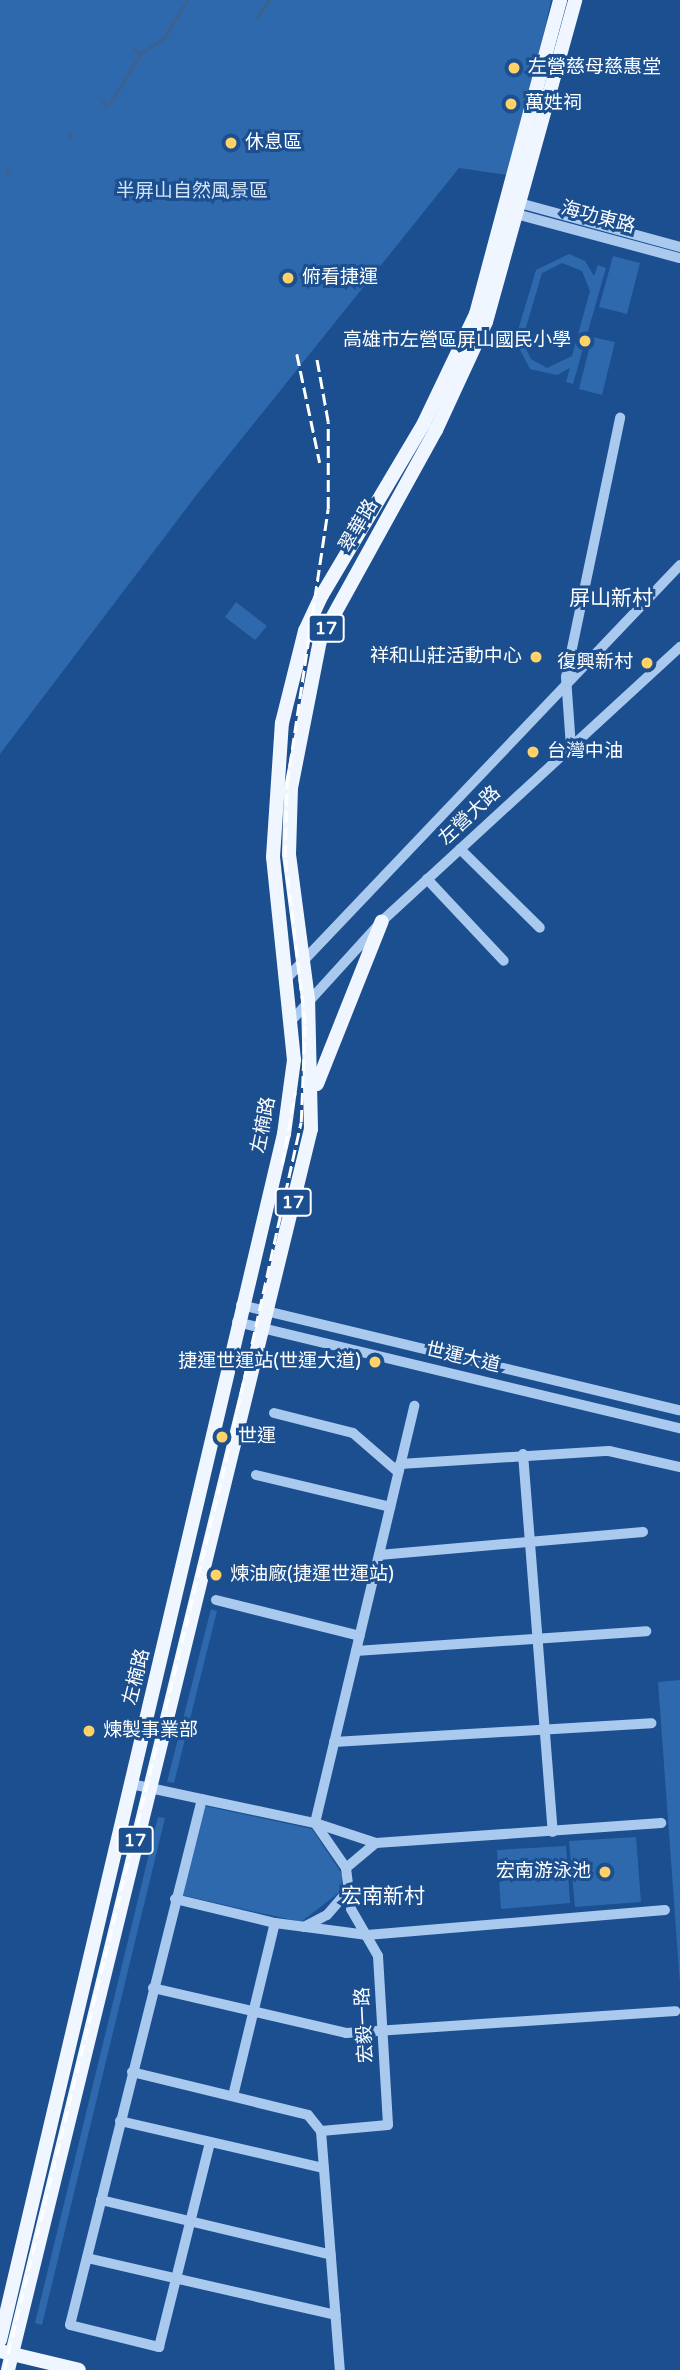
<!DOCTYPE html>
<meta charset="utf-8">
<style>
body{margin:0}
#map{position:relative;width:680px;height:2370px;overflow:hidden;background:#1b4f8f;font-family:"Varela Round","Noto Sans TC",sans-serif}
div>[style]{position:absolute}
.green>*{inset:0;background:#2e69ad}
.stream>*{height:2.5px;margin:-1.25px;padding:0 1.25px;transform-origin:1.25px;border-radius:1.25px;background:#3c6290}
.minor>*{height:10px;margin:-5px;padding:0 5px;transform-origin:5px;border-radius:5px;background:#a9c9ee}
.major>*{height:14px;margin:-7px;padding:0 7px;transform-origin:7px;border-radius:7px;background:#f0f6ff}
.rail>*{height:2.5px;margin-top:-1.25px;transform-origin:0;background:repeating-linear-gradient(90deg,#fff 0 12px,transparent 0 17px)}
.dots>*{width:19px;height:19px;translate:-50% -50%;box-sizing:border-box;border:4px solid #1b4f8f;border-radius:50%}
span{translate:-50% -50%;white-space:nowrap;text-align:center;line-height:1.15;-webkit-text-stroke:6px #1b4f8f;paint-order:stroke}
.shield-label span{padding:2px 5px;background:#1b4f8f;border:2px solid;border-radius:5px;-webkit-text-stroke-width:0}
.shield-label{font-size:18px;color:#fff;font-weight:700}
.poi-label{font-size:19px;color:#fff}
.left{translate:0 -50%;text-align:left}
.right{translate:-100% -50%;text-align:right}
.park-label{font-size:19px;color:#cfe3fa}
.street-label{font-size:19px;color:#fff}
.neighbourhood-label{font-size:21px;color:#fff}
</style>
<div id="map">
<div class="green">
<i style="clip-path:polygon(0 0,551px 0,513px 176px,459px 168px,198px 493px,0 754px)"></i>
<i style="clip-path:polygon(evenodd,569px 254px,585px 261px,594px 276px,598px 265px,606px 268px,573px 384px,566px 382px,570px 368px,557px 375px,530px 369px,515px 340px,536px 270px,569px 254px,562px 263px,582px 271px,590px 291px,572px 356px,547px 368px,531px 359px,522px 341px,542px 273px,562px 263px)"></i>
<i style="clip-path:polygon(613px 256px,640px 263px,627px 314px,599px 307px)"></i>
<i style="clip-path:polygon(592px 337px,615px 342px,602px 395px,579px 389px)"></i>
<i style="clip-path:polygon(236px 602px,267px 626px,255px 640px,225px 617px)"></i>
<i style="clip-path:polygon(211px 1609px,217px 1611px,174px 1783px,167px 1782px)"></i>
<i style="clip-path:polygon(680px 1680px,680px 1984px,658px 1682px)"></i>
<i style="clip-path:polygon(205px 1806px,312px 1829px,342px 1874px,341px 1891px,301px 1922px,181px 1895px)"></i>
<i style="clip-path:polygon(158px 1817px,165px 1818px,42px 2325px,35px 2323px)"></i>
<i style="clip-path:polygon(636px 1837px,641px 1902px,575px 1907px,569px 1841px)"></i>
<i style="clip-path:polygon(566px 1846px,570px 1903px,501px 1909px,497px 1850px)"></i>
</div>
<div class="stream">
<i style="left:257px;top:17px;width:21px;rotate:-55deg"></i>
<i style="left:135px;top:49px;width:8px;rotate:50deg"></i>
<i style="left:103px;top:101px;width:7px;rotate:63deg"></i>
<i style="left:109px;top:105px;width:61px;rotate:-58.4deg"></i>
<i style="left:141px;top:53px;width:27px;rotate:-33deg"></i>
<i style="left:164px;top:38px;width:44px;rotate:-58.8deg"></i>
<i style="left:69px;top:132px;width:5px;rotate:68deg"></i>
<i style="left:7px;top:171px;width:4px;rotate:76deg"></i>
</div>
<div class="minor">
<i style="left:512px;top:201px;width:174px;rotate:15.3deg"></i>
<i style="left:509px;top:212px;width:177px;rotate:15.1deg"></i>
<i style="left:571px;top:747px;width:70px;rotate:-94.1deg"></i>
<i style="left:566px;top:677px;width:265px;rotate:-78.2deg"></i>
<i style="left:460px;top:849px;width:112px;rotate:44.6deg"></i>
<i style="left:427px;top:879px;width:112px;rotate:46.8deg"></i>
<i style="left:287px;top:978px;width:570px;rotate:-46.42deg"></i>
<i style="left:292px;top:1020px;width:134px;rotate:-47.7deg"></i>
<i style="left:382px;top:921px;width:405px;rotate:-42.6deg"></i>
<i style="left:241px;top:1305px;width:451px;rotate:13.5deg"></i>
<i style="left:237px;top:1322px;width:456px;rotate:13.5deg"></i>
<i style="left:274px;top:1413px;width:81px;rotate:14.2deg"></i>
<i style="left:353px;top:1433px;width:60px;rotate:40.9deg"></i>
<i style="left:523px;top:1454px;width:379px;rotate:85.5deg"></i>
<i style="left:400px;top:1464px;width:209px;rotate:-3.6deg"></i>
<i style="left:609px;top:1451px;width:73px;rotate:12.7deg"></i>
<i style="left:256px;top:1475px;width:138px;rotate:13.4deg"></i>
<i style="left:379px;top:1555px;width:265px;rotate:-5deg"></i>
<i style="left:216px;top:1600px;width:148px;rotate:14deg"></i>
<i style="left:356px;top:1651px;width:291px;rotate:-3.9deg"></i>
<i style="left:334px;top:1742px;width:318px;rotate:-3.4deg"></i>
<i style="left:131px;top:1784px;width:188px;rotate:12deg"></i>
<i style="left:315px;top:1823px;width:55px;rotate:55.4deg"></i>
<i style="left:346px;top:1868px;width:41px;rotate:83deg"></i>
<i style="left:351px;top:1909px;width:54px;rotate:60.1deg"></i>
<i style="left:378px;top:1956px;width:169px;rotate:86.6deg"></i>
<i style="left:388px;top:2125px;width:67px;rotate:174.9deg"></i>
<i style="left:321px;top:2131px;width:240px;rotate:85.5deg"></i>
<i style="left:202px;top:1799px;width:542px;rotate:104.09deg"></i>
<i style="left:70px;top:2325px;width:92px;rotate:13.9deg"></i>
<i style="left:159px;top:2347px;width:210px;rotate:-76deg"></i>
<i style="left:376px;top:1843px;width:64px;rotate:-161.8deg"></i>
<i style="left:315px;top:1823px;width:429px;rotate:-76.6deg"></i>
<i style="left:346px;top:1868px;width:39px;rotate:-40deg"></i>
<i style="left:376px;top:1843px;width:286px;rotate:-4deg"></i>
<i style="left:175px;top:1899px;width:103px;rotate:13.5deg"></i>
<i style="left:275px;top:1923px;width:93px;rotate:7.4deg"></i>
<i style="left:367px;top:1935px;width:299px;rotate:-4.8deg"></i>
<i style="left:304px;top:1927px;width:26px;rotate:-28deg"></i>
<i style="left:327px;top:1915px;width:30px;rotate:-49deg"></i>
<i style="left:153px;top:1988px;width:198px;rotate:13.1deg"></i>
<i style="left:346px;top:2033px;width:330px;rotate:-3.8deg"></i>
<i style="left:132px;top:2072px;width:181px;rotate:13.7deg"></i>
<i style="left:308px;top:2115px;width:21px;rotate:51deg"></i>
<i style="left:233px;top:2096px;width:178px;rotate:-76.4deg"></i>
<i style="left:120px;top:2121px;width:209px;rotate:13deg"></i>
<i style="left:101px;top:2200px;width:236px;rotate:13.4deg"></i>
<i style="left:87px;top:2258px;width:255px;rotate:12.9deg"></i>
</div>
<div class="major">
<i style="left:317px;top:1084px;width:175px;rotate:-68.3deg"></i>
<i style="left:0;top:2340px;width:1239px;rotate:-76.75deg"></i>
<i style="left:284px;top:1134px;width:75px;rotate:-82.3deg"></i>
<i style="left:294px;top:1060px;width:204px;rotate:-95.9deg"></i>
<i style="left:273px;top:857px;width:134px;rotate:-86.2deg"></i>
<i style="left:282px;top:723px;width:95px;rotate:-76deg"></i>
<i style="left:305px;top:631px;width:40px;rotate:-65deg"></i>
<i style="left:322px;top:595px;width:200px;rotate:-59.3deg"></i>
<i style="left:424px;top:423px;width:121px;rotate:-64.5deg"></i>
<i style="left:476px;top:314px;width:325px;rotate:-75deg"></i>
<i style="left:0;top:2351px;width:81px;rotate:13.5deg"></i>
<i style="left:8px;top:2370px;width:1277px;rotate:-76.28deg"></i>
<i style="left:311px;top:1129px;width:130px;rotate:-91.3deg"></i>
<i style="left:308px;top:999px;width:146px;rotate:-97.5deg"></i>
<i style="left:289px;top:854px;width:66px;rotate:-88.3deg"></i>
<i style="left:291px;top:788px;width:151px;rotate:-78.9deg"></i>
<i style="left:320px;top:640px;width:240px;rotate:-61.1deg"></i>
<i style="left:436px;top:430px;width:119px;rotate:-65.2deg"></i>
<i style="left:486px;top:322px;width:334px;rotate:-74.5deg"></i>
</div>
<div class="rail">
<i style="left:297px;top:354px;width:111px;rotate:78.1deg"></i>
<i style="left:282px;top:1164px;width:73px;rotate:-79.8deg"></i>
<i style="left:4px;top:2370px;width:937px;rotate:-76.29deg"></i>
<i style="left:226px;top:1460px;width:346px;rotate:-77.5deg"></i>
<i style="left:301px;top:1122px;width:98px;rotate:-87.7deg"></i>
<i style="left:305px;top:1024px;width:168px;rotate:-96.8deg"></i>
<i style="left:285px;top:857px;width:74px;rotate:-88.5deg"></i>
<i style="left:287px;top:783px;width:277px;rotate:-81.5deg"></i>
<i style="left:328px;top:509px;width:87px;rotate:-90deg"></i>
<i style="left:328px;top:422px;width:68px;rotate:-100.2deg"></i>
</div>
<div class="dots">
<i style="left:514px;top:68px;background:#ffd166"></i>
<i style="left:511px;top:104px;background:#ffd166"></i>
<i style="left:231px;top:143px;background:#ffd166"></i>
<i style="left:288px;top:278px;background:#ffd166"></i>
<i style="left:585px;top:341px;background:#ffd166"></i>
<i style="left:536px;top:657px;background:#ffd166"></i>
<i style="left:647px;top:663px;background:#ffd166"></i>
<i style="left:533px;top:752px;background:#ffd166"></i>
<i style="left:375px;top:1362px;background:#ffd166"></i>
<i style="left:222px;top:1437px;background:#ffd166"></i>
<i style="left:216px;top:1575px;background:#ffd166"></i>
<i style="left:89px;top:1731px;background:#ffd166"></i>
<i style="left:605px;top:1872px;background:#ffd166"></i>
</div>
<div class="shield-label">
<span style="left:326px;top:628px">17</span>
<span style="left:293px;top:1202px">17</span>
<span style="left:135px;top:1840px">17</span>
</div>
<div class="poi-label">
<span class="left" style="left:528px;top:68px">左營慈母慈惠堂</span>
<span class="left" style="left:525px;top:104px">萬姓祠</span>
<span class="left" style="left:245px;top:143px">休息區</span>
<span class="left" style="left:302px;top:278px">俯看捷運</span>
<span class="right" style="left:571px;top:341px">高雄市左營區屏山國民小學</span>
<span class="right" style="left:522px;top:657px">祥和山莊活動中心</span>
<span class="right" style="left:633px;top:663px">復興新村</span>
<span class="left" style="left:547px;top:752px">台灣中油</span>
<span class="right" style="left:361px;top:1362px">捷運世運站(世運大道)</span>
<span class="left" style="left:238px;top:1437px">世運</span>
<span class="left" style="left:230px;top:1575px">煉油廠(捷運世運站)</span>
<span class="left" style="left:103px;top:1731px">煉製事業部</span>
<span class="right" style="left:591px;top:1872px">宏南游泳池</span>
</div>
<div class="park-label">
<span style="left:192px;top:192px">半屏山自然風景區</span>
</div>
<div class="street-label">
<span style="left:598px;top:218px;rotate:15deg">海功東路</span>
<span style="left:359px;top:526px;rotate:-60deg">翠華路</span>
<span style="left:470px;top:816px;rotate:-43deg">左營大路</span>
<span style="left:264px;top:1125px;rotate:-79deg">左楠路</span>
<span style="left:463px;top:1358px;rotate:13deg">世運大道</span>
<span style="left:137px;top:1677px;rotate:-76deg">左楠路</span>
<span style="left:365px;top:2025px;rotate:-93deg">宏毅一路</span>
</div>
<div class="neighbourhood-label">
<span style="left:611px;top:599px">屏山新村</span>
<span style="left:383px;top:1897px">宏南新村</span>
</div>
</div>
